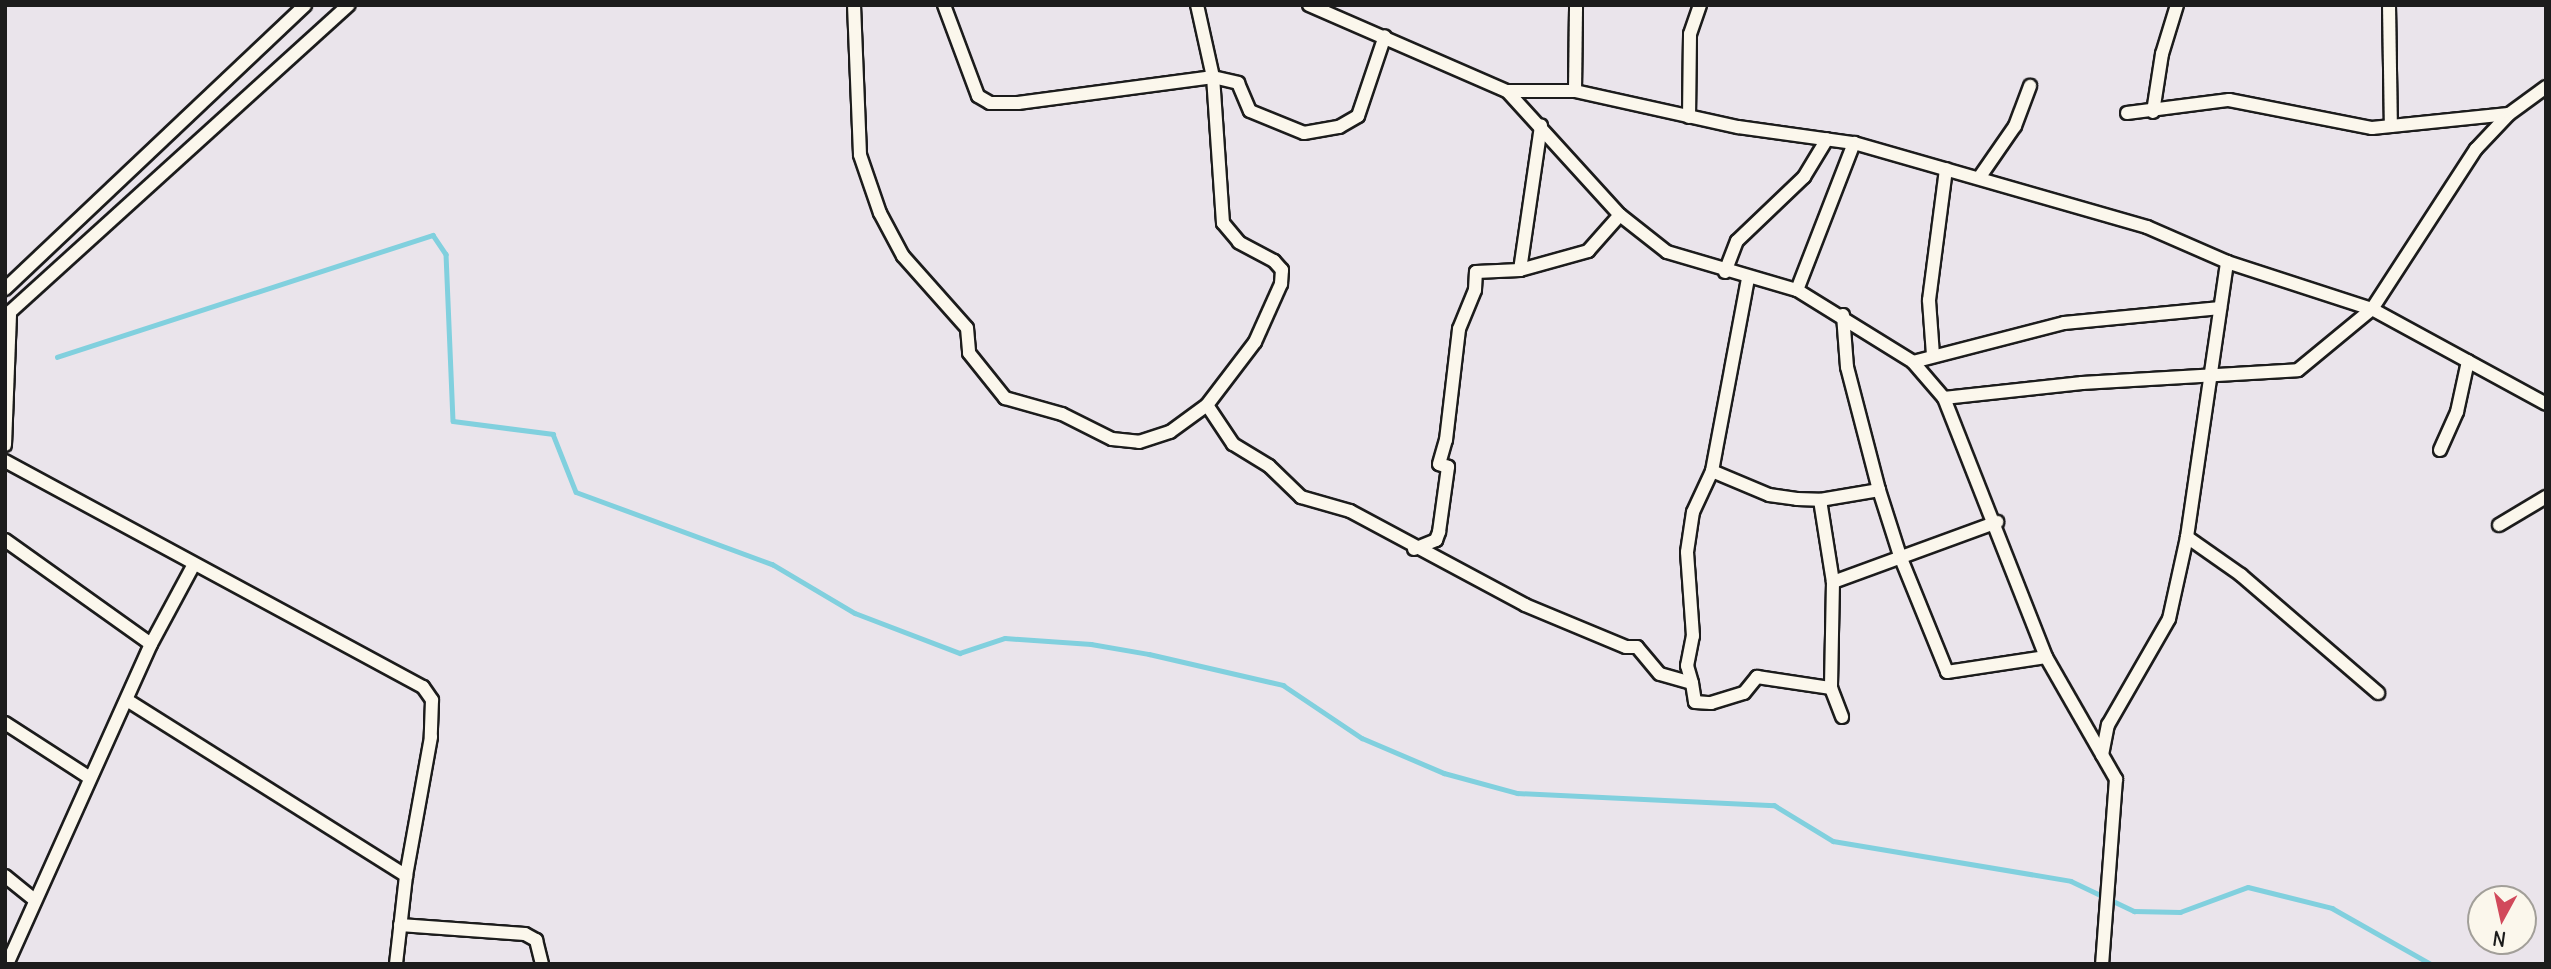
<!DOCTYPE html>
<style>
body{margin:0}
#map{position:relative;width:2551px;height:969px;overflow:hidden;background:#eae4eb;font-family:Delius,sans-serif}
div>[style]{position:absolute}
.stream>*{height:4.5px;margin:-2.25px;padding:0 2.25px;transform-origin:2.25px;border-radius:2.25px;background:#81d0de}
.roads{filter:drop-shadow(2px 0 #1c1c1c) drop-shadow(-2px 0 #1c1c1c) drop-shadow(0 2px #1c1c1c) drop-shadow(0 -2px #1c1c1c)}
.street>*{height:12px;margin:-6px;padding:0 6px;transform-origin:6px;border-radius:6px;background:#fbf7ec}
span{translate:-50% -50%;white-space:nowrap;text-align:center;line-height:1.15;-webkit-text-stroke:5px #fbf7ec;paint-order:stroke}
.frame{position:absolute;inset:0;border:7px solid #1c1c1c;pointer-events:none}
.north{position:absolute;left:2467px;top:885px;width:70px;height:70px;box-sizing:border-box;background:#fbf7ec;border:2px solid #a29f99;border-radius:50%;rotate:188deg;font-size:19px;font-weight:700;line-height:28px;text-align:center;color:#1c1c1c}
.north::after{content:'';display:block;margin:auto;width:24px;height:32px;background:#d1495b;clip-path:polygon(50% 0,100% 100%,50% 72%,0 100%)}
</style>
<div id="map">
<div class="stream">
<i style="left:57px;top:357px;width:395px;rotate:-18deg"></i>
<i style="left:433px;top:235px;width:23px;rotate:56deg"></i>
<i style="left:446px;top:254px;width:167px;rotate:87.6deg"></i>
<i style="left:453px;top:421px;width:101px;rotate:7.4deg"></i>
<i style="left:553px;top:434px;width:62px;rotate:68.4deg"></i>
<i style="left:576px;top:492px;width:209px;rotate:20.2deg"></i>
<i style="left:772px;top:564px;width:96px;rotate:30.6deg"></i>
<i style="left:855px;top:613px;width:112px;rotate:20.9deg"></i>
<i style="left:960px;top:653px;width:47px;rotate:-18.4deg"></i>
<i style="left:1005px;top:638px;width:86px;rotate:4deg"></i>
<i style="left:1091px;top:644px;width:59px;rotate:9.8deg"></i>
<i style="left:1149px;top:654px;width:138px;rotate:13deg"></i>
<i style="left:1283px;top:685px;width:95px;rotate:33.9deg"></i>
<i style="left:1362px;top:738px;width:89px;rotate:23.1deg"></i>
<i style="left:1444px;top:773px;width:76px;rotate:15.3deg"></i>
<i style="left:1517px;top:793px;width:257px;rotate:2.7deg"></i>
<i style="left:1774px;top:805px;width:69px;rotate:31.4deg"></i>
<i style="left:1833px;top:841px;width:241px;rotate:9.5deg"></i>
<i style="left:2071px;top:881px;width:70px;rotate:25.5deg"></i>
<i style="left:2134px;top:911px;width:46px;rotate:1.2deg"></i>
<i style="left:2180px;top:912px;width:72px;rotate:-20.2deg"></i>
<i style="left:2248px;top:887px;width:87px;rotate:14deg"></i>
<i style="left:2332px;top:908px;width:114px;rotate:29.5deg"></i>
</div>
<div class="roads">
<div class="street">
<i style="left:854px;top:5px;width:150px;rotate:87.7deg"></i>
<i style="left:860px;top:155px;width:61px;rotate:71deg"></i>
<i style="left:880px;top:213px;width:49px;rotate:61.9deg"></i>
<i style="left:903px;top:256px;width:96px;rotate:48.4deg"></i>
<i style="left:967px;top:328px;width:25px;rotate:85deg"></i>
<i style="left:969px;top:353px;width:58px;rotate:51.3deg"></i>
<i style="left:1005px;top:398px;width:59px;rotate:15.7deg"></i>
<i style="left:1062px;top:414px;width:56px;rotate:26.6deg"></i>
<i style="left:1112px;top:439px;width:27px;rotate:6deg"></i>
<i style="left:1139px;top:442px;width:33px;rotate:-18deg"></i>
<i style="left:1170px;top:432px;width:46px;rotate:-36.1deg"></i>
<i style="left:1207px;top:405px;width:79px;rotate:-52.7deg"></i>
<i style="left:1255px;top:342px;width:64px;rotate:-65.9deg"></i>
<i style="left:1281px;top:284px;width:14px;rotate:-86deg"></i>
<i style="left:1282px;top:270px;width:12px;rotate:-132deg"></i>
<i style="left:1274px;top:261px;width:40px;rotate:-152deg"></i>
<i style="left:1239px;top:242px;width:25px;rotate:-130deg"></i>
<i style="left:1223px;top:223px;width:146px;rotate:-93.9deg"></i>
<i style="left:1213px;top:77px;width:74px;rotate:-102.5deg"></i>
<i style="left:944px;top:5px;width:97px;rotate:69.5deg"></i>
<i style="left:978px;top:96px;width:14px;rotate:30deg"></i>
<i style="left:990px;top:103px;width:28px"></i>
<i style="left:1018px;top:103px;width:197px;rotate:-7.6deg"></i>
<i style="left:1213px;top:77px;width:26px;rotate:13deg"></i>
<i style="left:1238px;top:83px;width:30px;rotate:67deg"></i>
<i style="left:1250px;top:111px;width:58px;rotate:22.2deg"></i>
<i style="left:1304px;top:133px;width:36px;rotate:-10deg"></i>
<i style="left:1339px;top:127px;width:22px;rotate:-30deg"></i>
<i style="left:1358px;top:116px;width:84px;rotate:-71.4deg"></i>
<i style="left:1309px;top:5px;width:216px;rotate:23.5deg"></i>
<i style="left:1507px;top:91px;width:68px"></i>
<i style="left:1575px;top:91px;width:167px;rotate:12.5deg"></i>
<i style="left:1738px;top:127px;width:117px;rotate:7.9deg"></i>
<i style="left:1854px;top:143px;width:305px;rotate:16deg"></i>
<i style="left:2147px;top:227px;width:87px;rotate:23.6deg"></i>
<i style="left:2227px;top:262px;width:152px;rotate:18deg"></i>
<i style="left:2372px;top:309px;width:198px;rotate:28.6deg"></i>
<i style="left:2389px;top:5px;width:121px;rotate:89.1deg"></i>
<i style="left:1507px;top:91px;width:168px;rotate:47.7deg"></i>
<i style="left:1620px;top:215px;width:60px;rotate:38.2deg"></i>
<i style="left:1667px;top:252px;width:135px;rotate:16.3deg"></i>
<i style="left:1797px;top:290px;width:137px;rotate:31.8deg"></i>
<i style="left:1913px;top:362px;width:48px;rotate:49.3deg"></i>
<i style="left:1944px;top:398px;width:278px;rotate:68.5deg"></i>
<i style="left:2046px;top:657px;width:141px;rotate:60.2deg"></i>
<i style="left:2116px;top:779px;width:186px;rotate:94.3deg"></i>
<i style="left:1575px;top:91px;width:86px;rotate:-89.3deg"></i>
<i style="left:2153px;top:112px;width:59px;rotate:-81.2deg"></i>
<i style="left:2162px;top:54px;width:51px;rotate:-73deg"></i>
<i style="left:2127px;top:113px;width:103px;rotate:-7.3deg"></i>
<i style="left:2229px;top:100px;width:146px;rotate:11.1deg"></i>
<i style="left:2372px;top:128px;width:137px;rotate:-5.9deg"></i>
<i style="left:1689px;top:117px;width:83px;rotate:-89.3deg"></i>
<i style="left:1690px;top:34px;width:31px;rotate:-71deg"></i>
<i style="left:1979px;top:178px;width:63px;rotate:-55.3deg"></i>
<i style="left:2015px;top:126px;width:43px;rotate:-69.4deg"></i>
<i style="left:1520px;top:270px;width:146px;rotate:-81.7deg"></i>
<i style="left:1725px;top:272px;width:33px;rotate:-69deg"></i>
<i style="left:1737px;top:241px;width:93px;rotate:-43.7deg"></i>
<i style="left:1804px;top:177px;width:44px;rotate:-58.8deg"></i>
<i style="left:5px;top:289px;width:413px;rotate:-43.4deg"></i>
<i style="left:1797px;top:290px;width:158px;rotate:-68.8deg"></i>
<i style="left:1843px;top:315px;width:52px;rotate:85.6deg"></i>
<i style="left:1847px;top:367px;width:127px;rotate:75.4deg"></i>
<i style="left:1879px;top:490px;width:69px;rotate:72.3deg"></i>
<i style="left:1900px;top:556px;width:125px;rotate:67.9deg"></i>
<i style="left:1947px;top:672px;width:100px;rotate:-8.6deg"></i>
<i style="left:1933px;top:355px;width:55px;rotate:-94.2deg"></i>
<i style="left:1929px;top:300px;width:132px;rotate:-82.6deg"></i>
<i style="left:1913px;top:362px;width:156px;rotate:-14.5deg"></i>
<i style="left:2064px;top:323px;width:157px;rotate:-5.5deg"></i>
<i style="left:1944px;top:398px;width:139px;rotate:-6.2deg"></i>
<i style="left:2082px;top:383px;width:216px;rotate:-3.4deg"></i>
<i style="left:2298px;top:370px;width:96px;rotate:-39.5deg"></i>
<i style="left:2372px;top:309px;width:191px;rotate:-57deg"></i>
<i style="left:2476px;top:149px;width:48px;rotate:-46.7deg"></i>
<i style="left:2509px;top:114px;width:46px;rotate:-36.1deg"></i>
<i style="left:1207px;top:405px;width:47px;rotate:56.3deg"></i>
<i style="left:1233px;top:444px;width:42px;rotate:31.4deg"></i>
<i style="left:1269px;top:466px;width:45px;rotate:44.1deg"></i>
<i style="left:1301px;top:497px;width:51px;rotate:15.9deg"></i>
<i style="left:1350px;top:511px;width:199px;rotate:28.2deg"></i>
<i style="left:1525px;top:605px;width:109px;rotate:22.6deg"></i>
<i style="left:1626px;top:647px;width:11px"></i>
<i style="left:1637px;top:647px;width:35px;rotate:50deg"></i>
<i style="left:1660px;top:674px;width:33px;rotate:16deg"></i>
<i style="left:1692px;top:683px;width:19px;rotate:81deg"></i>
<i style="left:1695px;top:702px;width:16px;rotate:4deg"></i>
<i style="left:1711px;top:703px;width:34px;rotate:-17deg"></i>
<i style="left:1744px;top:693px;width:21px;rotate:-51deg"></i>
<i style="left:1757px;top:677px;width:75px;rotate:8.5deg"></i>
<i style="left:5px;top:445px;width:133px;rotate:-87.8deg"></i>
<i style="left:10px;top:312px;width:457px;rotate:-42.2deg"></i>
<i style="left:2440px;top:450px;width:42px;rotate:-65.9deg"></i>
<i style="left:2457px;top:412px;width:52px;rotate:-77.8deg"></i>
<i style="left:5px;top:461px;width:475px;rotate:28.4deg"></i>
<i style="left:423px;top:687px;width:16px;rotate:55deg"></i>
<i style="left:432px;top:700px;width:37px;rotate:92deg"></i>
<i style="left:431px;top:737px;width:141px;rotate:100.2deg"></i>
<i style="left:406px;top:876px;width:89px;rotate:96.5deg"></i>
<i style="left:1712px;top:471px;width:62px;rotate:22.8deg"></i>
<i style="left:1769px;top:495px;width:28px;rotate:8deg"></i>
<i style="left:1797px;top:499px;width:23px;rotate:2deg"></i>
<i style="left:1820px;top:500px;width:60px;rotate:-9.6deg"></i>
<i style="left:1820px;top:500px;width:83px;rotate:81deg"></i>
<i style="left:1833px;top:582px;width:106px;rotate:91.1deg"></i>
<i style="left:1831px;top:688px;width:31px;rotate:69deg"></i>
<i style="left:2499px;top:525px;width:55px;rotate:-30.8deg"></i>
<i style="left:2187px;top:537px;width:66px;rotate:35.1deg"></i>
<i style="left:2241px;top:575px;width:181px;rotate:40.7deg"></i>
<i style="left:5px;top:540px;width:179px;rotate:35.5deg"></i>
<i style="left:151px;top:644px;width:351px;rotate:114.2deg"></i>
<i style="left:1414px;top:549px;width:24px;rotate:-22deg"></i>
<i style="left:1436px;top:540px;width:9px;rotate:-69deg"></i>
<i style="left:1439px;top:532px;width:66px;rotate:-82.1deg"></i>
<i style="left:1448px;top:467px;width:9px;rotate:-162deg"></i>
<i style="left:1439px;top:464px;width:25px;rotate:-74deg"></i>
<i style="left:1446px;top:440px;width:112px;rotate:-83.3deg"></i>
<i style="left:1459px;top:329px;width:42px;rotate:-67.7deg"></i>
<i style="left:1475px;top:290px;width:18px;rotate:-87deg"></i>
<i style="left:1476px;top:272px;width:44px;rotate:-2.6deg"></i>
<i style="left:1520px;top:270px;width:71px;rotate:-15.6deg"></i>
<i style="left:1588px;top:251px;width:48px;rotate:-48.4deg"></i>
<i style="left:1833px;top:582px;width:175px;rotate:-20.1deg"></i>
<i style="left:151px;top:644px;width:89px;rotate:-61.7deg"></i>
<i style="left:1692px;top:683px;width:18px;rotate:-106deg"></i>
<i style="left:1687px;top:666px;width:31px;rotate:-79deg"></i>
<i style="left:1693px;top:636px;width:84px;rotate:-94.1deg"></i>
<i style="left:1687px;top:552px;width:40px;rotate:-81.5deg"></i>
<i style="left:1693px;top:512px;width:45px;rotate:-65.1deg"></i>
<i style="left:1712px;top:471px;width:196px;rotate:-79.4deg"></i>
<i style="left:127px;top:700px;width:330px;rotate:32.2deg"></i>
<i style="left:5px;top:723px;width:101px;rotate:32.9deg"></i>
<i style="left:2102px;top:755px;width:31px;rotate:-79deg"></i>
<i style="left:2108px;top:725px;width:122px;rotate:-60.1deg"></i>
<i style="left:2169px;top:619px;width:84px;rotate:-77.6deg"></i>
<i style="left:2187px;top:537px;width:278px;rotate:-81.7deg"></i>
<i style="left:5px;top:876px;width:36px;rotate:39deg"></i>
<i style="left:400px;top:925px;width:125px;rotate:4.1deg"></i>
<i style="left:525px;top:934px;width:13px;rotate:29deg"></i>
<i style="left:536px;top:940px;width:25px;rotate:76deg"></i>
</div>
</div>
<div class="frame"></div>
<div class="north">N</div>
</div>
